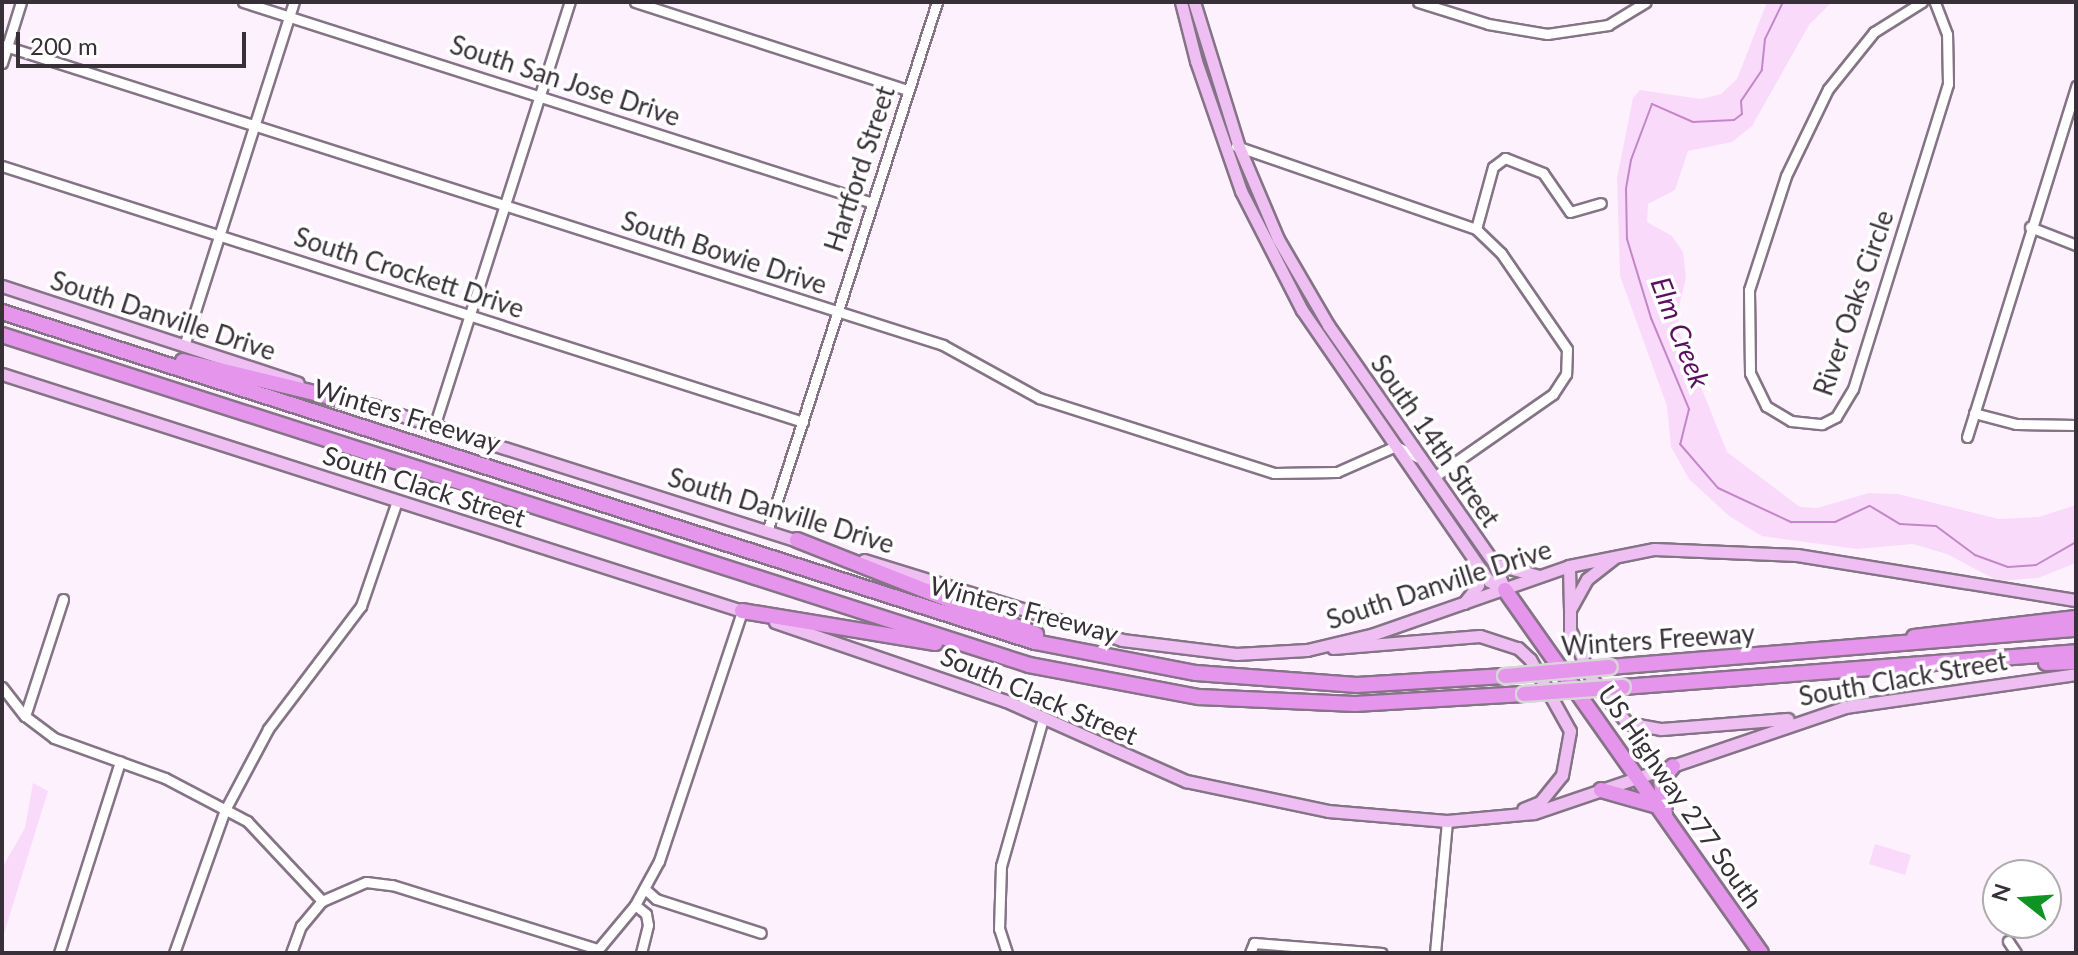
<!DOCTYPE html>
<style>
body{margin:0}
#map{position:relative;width:2078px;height:955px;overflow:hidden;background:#fdf1fd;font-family:Lato,sans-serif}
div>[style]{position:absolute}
.green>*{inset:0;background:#f9dafb}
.stream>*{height:2px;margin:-1px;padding:0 1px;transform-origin:1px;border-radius:1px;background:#c387c7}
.roads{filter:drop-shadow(2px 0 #857386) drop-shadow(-2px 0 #857386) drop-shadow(0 2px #857386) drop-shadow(0 -2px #857386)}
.minor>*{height:9px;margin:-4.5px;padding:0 4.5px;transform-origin:4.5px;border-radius:4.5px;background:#fff}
.major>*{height:11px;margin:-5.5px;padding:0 5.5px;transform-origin:5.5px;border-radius:5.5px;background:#efbff4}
.highway>*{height:14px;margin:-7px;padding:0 7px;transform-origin:7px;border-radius:7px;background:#e595ec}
.bridges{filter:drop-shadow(2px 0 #d7d6d7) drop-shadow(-2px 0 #d7d6d7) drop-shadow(0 2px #d7d6d7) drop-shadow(0 -2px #d7d6d7)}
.highway-bridge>*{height:14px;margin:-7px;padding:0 7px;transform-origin:7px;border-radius:7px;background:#e595ec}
span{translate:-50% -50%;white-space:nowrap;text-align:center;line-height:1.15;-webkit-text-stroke:7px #fff;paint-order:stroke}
.street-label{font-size:26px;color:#383038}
.water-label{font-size:28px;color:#5a0f61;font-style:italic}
.frame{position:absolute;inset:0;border:4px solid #383038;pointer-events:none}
.north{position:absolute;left:1982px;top:859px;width:80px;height:80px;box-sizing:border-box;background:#fff;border:2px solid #afacaf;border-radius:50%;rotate:287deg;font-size:22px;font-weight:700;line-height:32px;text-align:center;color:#383038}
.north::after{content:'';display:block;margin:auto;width:28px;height:36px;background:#109325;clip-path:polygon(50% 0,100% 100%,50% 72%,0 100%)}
.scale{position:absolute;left:16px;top:32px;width:230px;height:36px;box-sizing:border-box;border:4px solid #383038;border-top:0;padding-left:10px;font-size:24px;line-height:28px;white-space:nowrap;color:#383038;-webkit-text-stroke:6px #fff;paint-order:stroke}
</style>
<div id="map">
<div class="green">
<i style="clip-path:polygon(1767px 2px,1832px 2px,1809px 25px,1752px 126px,1732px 142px,1688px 151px,1675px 190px,1648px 204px,1647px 222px,1672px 236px,1683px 252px,1686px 278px,1678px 310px,1679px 332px,1727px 452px,1800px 507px,1817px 508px,1869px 493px,1898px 494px,1999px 519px,2039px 517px,2076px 505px,2076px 563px,2038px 578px,1998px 581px,1947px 554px,1913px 544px,1857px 549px,1762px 536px,1729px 516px,1689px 479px,1671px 447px,1667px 406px,1620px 276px,1617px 178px,1633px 98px,1640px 90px,1701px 99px,1721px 94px,1737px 79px)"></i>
<i style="clip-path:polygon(33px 783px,48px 791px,2px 940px,2px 868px,25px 828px)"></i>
<i style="clip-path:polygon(1875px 844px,1911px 855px,1905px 875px,1869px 864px)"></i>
</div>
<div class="stream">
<i style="left:1783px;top:2px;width:41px;rotate:115.9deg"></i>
<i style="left:1765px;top:39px;width:31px;rotate:96deg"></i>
<i style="left:1762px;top:70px;width:37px;rotate:124deg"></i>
<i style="left:1741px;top:101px;width:13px;rotate:86deg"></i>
<i style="left:1742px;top:114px;width:10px;rotate:143deg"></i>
<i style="left:1734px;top:120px;width:41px;rotate:177.2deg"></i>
<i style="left:1693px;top:122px;width:45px;rotate:-156.3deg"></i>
<i style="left:1652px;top:104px;width:60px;rotate:110.6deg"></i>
<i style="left:1631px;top:160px;width:29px;rotate:100deg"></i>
<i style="left:1626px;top:189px;width:50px;rotate:88.9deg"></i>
<i style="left:1627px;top:239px;width:83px;rotate:73.1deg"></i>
<i style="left:1651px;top:318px;width:99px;rotate:67.3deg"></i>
<i style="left:1689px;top:409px;width:36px;rotate:104deg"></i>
<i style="left:1680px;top:444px;width:58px;rotate:49.2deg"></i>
<i style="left:1718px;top:488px;width:81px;rotate:25deg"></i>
<i style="left:1791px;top:522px;width:44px"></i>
<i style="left:1835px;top:522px;width:38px;rotate:-25deg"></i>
<i style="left:1870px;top:506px;width:35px;rotate:31deg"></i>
<i style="left:1900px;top:524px;width:36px;rotate:3deg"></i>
<i style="left:1936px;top:526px;width:49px;rotate:36.6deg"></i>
<i style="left:1975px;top:555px;width:35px;rotate:20deg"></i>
<i style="left:2008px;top:567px;width:28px;rotate:-4deg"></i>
<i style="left:2036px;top:565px;width:46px;rotate:-29.9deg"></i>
</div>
<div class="roads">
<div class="minor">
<i style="left:243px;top:2px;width:661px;rotate:17.7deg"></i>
<i style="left:635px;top:2px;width:287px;rotate:17.9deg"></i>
<i style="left:1418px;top:2px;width:73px;rotate:17.4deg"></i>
<i style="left:1488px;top:24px;width:60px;rotate:9.6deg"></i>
<i style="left:1547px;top:34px;width:62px;rotate:-8.4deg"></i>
<i style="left:1608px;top:25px;width:44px;rotate:-31.2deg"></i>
<i style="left:1922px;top:2px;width:57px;rotate:148deg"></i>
<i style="left:1874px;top:32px;width:73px;rotate:128.9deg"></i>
<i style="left:1828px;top:89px;width:97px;rotate:115.8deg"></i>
<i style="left:1786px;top:176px;width:120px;rotate:108deg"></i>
<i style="left:1749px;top:290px;width:83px;rotate:89.3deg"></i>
<i style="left:1750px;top:373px;width:37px;rotate:64deg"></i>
<i style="left:1766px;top:406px;width:29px;rotate:31deg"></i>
<i style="left:1791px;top:421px;width:31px;rotate:6deg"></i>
<i style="left:1822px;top:424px;width:16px;rotate:-27deg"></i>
<i style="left:1836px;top:417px;width:33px;rotate:-59deg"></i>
<i style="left:1853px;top:389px;width:319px;rotate:-72.7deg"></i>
<i style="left:1948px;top:84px;width:50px;rotate:-91.1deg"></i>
<i style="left:1947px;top:34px;width:34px;rotate:-111deg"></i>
<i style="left:2px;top:45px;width:988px;rotate:17.68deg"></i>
<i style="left:943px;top:345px;width:110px;rotate:28.9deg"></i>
<i style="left:1039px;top:398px;width:247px;rotate:17.7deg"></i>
<i style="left:1274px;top:473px;width:63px;rotate:-0.9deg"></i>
<i style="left:1337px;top:472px;width:64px;rotate:-23.8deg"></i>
<i style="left:1396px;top:446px;width:24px;rotate:28deg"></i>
<i style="left:2px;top:63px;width:64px;rotate:-72.7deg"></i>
<i style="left:1236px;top:146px;width:254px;rotate:19.1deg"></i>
<i style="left:1476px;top:229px;width:35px;rotate:44deg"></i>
<i style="left:1501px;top:253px;width:116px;rotate:55.5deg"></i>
<i style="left:1567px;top:349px;width:25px;rotate:92deg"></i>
<i style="left:1566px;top:374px;width:24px;rotate:123deg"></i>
<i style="left:1553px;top:394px;width:145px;rotate:145.1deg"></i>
<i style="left:2px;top:166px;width:841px;rotate:17.72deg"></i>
<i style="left:2030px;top:227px;width:49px;rotate:21.4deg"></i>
<i style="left:1476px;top:229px;width:64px;rotate:-74.7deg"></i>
<i style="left:1493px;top:167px;width:15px;rotate:-37deg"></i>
<i style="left:1505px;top:158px;width:41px;rotate:21.5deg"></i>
<i style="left:1543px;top:173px;width:47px;rotate:55.3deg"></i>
<i style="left:1570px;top:212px;width:32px;rotate:-16deg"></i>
<i style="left:184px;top:346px;width:361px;rotate:-72.3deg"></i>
<i style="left:1974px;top:413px;width:43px;rotate:14.7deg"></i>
<i style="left:2016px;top:424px;width:60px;rotate:1deg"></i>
<i style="left:434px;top:427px;width:446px;rotate:-72.3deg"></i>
<i style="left:1967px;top:437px;width:368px;rotate:-72.7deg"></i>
<i style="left:767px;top:532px;width:557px;rotate:-72.22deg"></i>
<i style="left:2px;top:687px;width:37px;rotate:52deg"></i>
<i style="left:25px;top:716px;width:36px;rotate:37deg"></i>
<i style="left:54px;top:738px;width:118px;rotate:19.8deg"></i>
<i style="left:165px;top:778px;width:93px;rotate:27.7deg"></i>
<i style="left:247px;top:821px;width:110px;rotate:46.8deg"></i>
<i style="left:25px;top:716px;width:123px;rotate:-72deg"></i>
<i style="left:645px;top:889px;width:15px;rotate:42deg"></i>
<i style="left:656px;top:899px;width:110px;rotate:17.9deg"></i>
<i style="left:635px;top:905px;width:14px;rotate:39deg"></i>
<i style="left:646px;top:914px;width:11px;rotate:80deg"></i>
<i style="left:648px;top:925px;width:29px;rotate:104deg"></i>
<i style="left:2008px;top:941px;width:14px;rotate:56deg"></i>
<i style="left:59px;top:953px;width:201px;rotate:-72.3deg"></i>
<i style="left:174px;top:953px;width:152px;rotate:-70.4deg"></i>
<i style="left:225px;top:810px;width:92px;rotate:-62deg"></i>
<i style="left:268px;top:729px;width:154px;rotate:-52.9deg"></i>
<i style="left:361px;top:606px;width:111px;rotate:-71.1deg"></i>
<i style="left:291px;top:953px;width:29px;rotate:-70deg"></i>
<i style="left:301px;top:926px;width:33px;rotate:-50deg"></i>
<i style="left:322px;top:901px;width:48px;rotate:-23.4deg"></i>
<i style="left:366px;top:882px;width:26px;rotate:7deg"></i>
<i style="left:392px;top:885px;width:216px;rotate:17.3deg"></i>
<i style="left:595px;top:953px;width:62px;rotate:-50.2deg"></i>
<i style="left:635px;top:905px;width:50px;rotate:-61.4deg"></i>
<i style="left:659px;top:861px;width:263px;rotate:-71.6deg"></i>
<i style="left:1007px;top:953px;width:25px;rotate:-108deg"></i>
<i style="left:999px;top:929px;width:63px;rotate:-88.2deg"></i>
<i style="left:1001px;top:866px;width:153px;rotate:-74.1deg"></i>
<i style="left:1250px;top:953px;width:11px;rotate:-68deg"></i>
<i style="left:1254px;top:943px;width:128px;rotate:4.5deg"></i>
<i style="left:1435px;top:953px;width:133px;rotate:-84.8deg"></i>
</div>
<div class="major">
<i style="left:1181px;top:2px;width:61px;rotate:75.7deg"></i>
<i style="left:1196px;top:61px;width:138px;rotate:70.9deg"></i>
<i style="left:1241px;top:191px;width:134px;rotate:62.9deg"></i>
<i style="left:1302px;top:310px;width:329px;rotate:55.4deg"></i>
<i style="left:1489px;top:581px;width:18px;rotate:29deg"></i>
<i style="left:1194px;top:2px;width:152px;rotate:72.8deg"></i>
<i style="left:1239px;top:147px;width:100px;rotate:67deg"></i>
<i style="left:1278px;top:239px;width:99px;rotate:59.8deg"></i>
<i style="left:1328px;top:325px;width:290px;rotate:55.1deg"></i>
<i style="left:1494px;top:563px;width:29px;rotate:68deg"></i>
<i style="left:2px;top:286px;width:311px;rotate:18.1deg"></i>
<i style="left:2px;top:374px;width:783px;rotate:17.76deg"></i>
<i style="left:372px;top:406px;width:451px;rotate:17.6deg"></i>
<i style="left:1614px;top:558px;width:34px;rotate:142deg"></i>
<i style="left:1587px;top:579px;width:35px;rotate:119deg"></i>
<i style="left:1570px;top:610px;width:20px;rotate:90deg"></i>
<i style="left:1570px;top:630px;width:52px;rotate:66.4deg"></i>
<i style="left:1591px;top:678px;width:58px;rotate:51.3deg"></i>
<i style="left:1627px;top:723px;width:35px;rotate:10deg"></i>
<i style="left:1661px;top:729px;width:127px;rotate:-4.5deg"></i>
<i style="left:864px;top:560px;width:270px;rotate:17.2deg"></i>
<i style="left:1122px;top:640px;width:115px;rotate:7deg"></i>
<i style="left:1236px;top:654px;width:71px;rotate:-3.2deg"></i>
<i style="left:1307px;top:650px;width:69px;rotate:-13.4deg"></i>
<i style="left:1374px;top:634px;width:207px;rotate:-19.2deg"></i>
<i style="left:1569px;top:566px;width:87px;rotate:-11.3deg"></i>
<i style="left:1654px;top:549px;width:143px;rotate:2.4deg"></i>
<i style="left:1797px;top:555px;width:283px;rotate:9.2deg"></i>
<i style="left:1494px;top:564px;width:47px;rotate:14.9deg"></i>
<i style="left:1569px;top:566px;width:43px;rotate:88.7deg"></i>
<i style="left:1464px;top:603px;width:23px;rotate:-52deg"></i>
<i style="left:1478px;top:585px;width:20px;rotate:-96deg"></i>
<i style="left:775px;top:622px;width:244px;rotate:18.9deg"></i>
<i style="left:1006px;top:701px;width:197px;rotate:24deg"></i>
<i style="left:1186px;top:781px;width:145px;rotate:11.9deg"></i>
<i style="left:1328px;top:811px;width:119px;rotate:4.8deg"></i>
<i style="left:1447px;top:821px;width:87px;rotate:-5.3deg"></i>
<i style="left:1534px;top:813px;width:329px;rotate:-18.8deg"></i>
<i style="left:1845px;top:707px;width:233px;rotate:-8.1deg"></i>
<i style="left:1333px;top:648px;width:147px;rotate:-4.7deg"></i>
<i style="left:1480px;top:636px;width:40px;rotate:18deg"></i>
<i style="left:1518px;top:648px;width:16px;rotate:43deg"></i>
<i style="left:1530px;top:659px;width:82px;rotate:60.9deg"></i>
<i style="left:1570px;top:731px;width:45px;rotate:100.3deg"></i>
<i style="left:1562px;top:775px;width:35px;rotate:129deg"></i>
<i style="left:1540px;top:802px;width:18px;rotate:158deg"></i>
</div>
<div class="highway">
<i style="left:2px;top:312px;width:1084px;rotate:17.72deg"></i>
<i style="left:1035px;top:642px;width:164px;rotate:10.9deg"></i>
<i style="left:1196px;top:673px;width:161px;rotate:4.3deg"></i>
<i style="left:1357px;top:685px;width:148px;rotate:-3.5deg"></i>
<i style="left:2px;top:335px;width:1079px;rotate:17.81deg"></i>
<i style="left:1029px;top:665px;width:173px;rotate:10.7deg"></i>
<i style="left:1199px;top:697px;width:156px;rotate:2.6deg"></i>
<i style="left:1355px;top:704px;width:169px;rotate:-3.4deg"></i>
<i style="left:183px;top:361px;width:199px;rotate:13.7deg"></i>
<i style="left:797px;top:540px;width:257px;rotate:21.5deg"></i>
<i style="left:1505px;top:590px;width:444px;rotate:54.8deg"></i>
<i style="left:742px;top:611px;width:196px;rotate:9.4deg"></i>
<i style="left:1914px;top:637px;width:163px;rotate:-6.7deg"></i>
<i style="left:2046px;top:663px;width:30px;rotate:-2deg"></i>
<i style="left:1610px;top:667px;width:468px;rotate:-4.7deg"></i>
<i style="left:1623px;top:687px;width:454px;rotate:-4.4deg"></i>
<i style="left:1601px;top:790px;width:55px;rotate:15.8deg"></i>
<i style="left:1665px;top:814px;width:33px;rotate:-97deg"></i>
<i style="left:1661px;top:781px;width:19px;rotate:-51deg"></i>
</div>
</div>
<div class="bridges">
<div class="highway-bridge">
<i style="left:1505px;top:676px;width:105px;rotate:-4.9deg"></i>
<i style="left:1524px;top:694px;width:99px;rotate:-4deg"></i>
</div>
</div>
<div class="street-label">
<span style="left:565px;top:81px;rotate:18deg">South San Jose Drive</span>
<span style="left:860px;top:169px;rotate:-72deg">Hartford Street</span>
<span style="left:724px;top:253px;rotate:18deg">South Bowie Drive</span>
<span style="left:409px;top:273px;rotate:18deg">South Crockett Drive</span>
<span style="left:1854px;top:303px;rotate:-71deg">River Oaks Circle</span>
<span style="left:163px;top:316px;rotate:18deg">South Danville Drive</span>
<span style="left:407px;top:416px;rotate:17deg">Winters Freeway</span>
<span style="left:1435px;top:441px;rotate:55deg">South 14th Street</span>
<span style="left:424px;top:487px;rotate:18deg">South Clack Street</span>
<span style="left:781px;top:511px;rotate:17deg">South Danville Drive</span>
<span style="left:1439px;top:585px;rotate:-18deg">South Danville Drive</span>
<span style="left:1024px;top:610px;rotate:15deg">Winters Freeway</span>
<span style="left:1658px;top:640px;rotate:-4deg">Winters Freeway</span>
<span style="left:1903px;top:679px;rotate:-10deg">South Clack Street</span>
<span style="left:1039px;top:696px;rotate:23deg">South Clack Street</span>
<span style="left:1680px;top:797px;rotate:55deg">US Highway 277 South</span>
</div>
<div class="water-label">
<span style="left:1681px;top:332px;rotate:69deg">Elm Creek</span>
</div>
<div class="frame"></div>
<div class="north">N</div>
<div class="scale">200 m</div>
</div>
